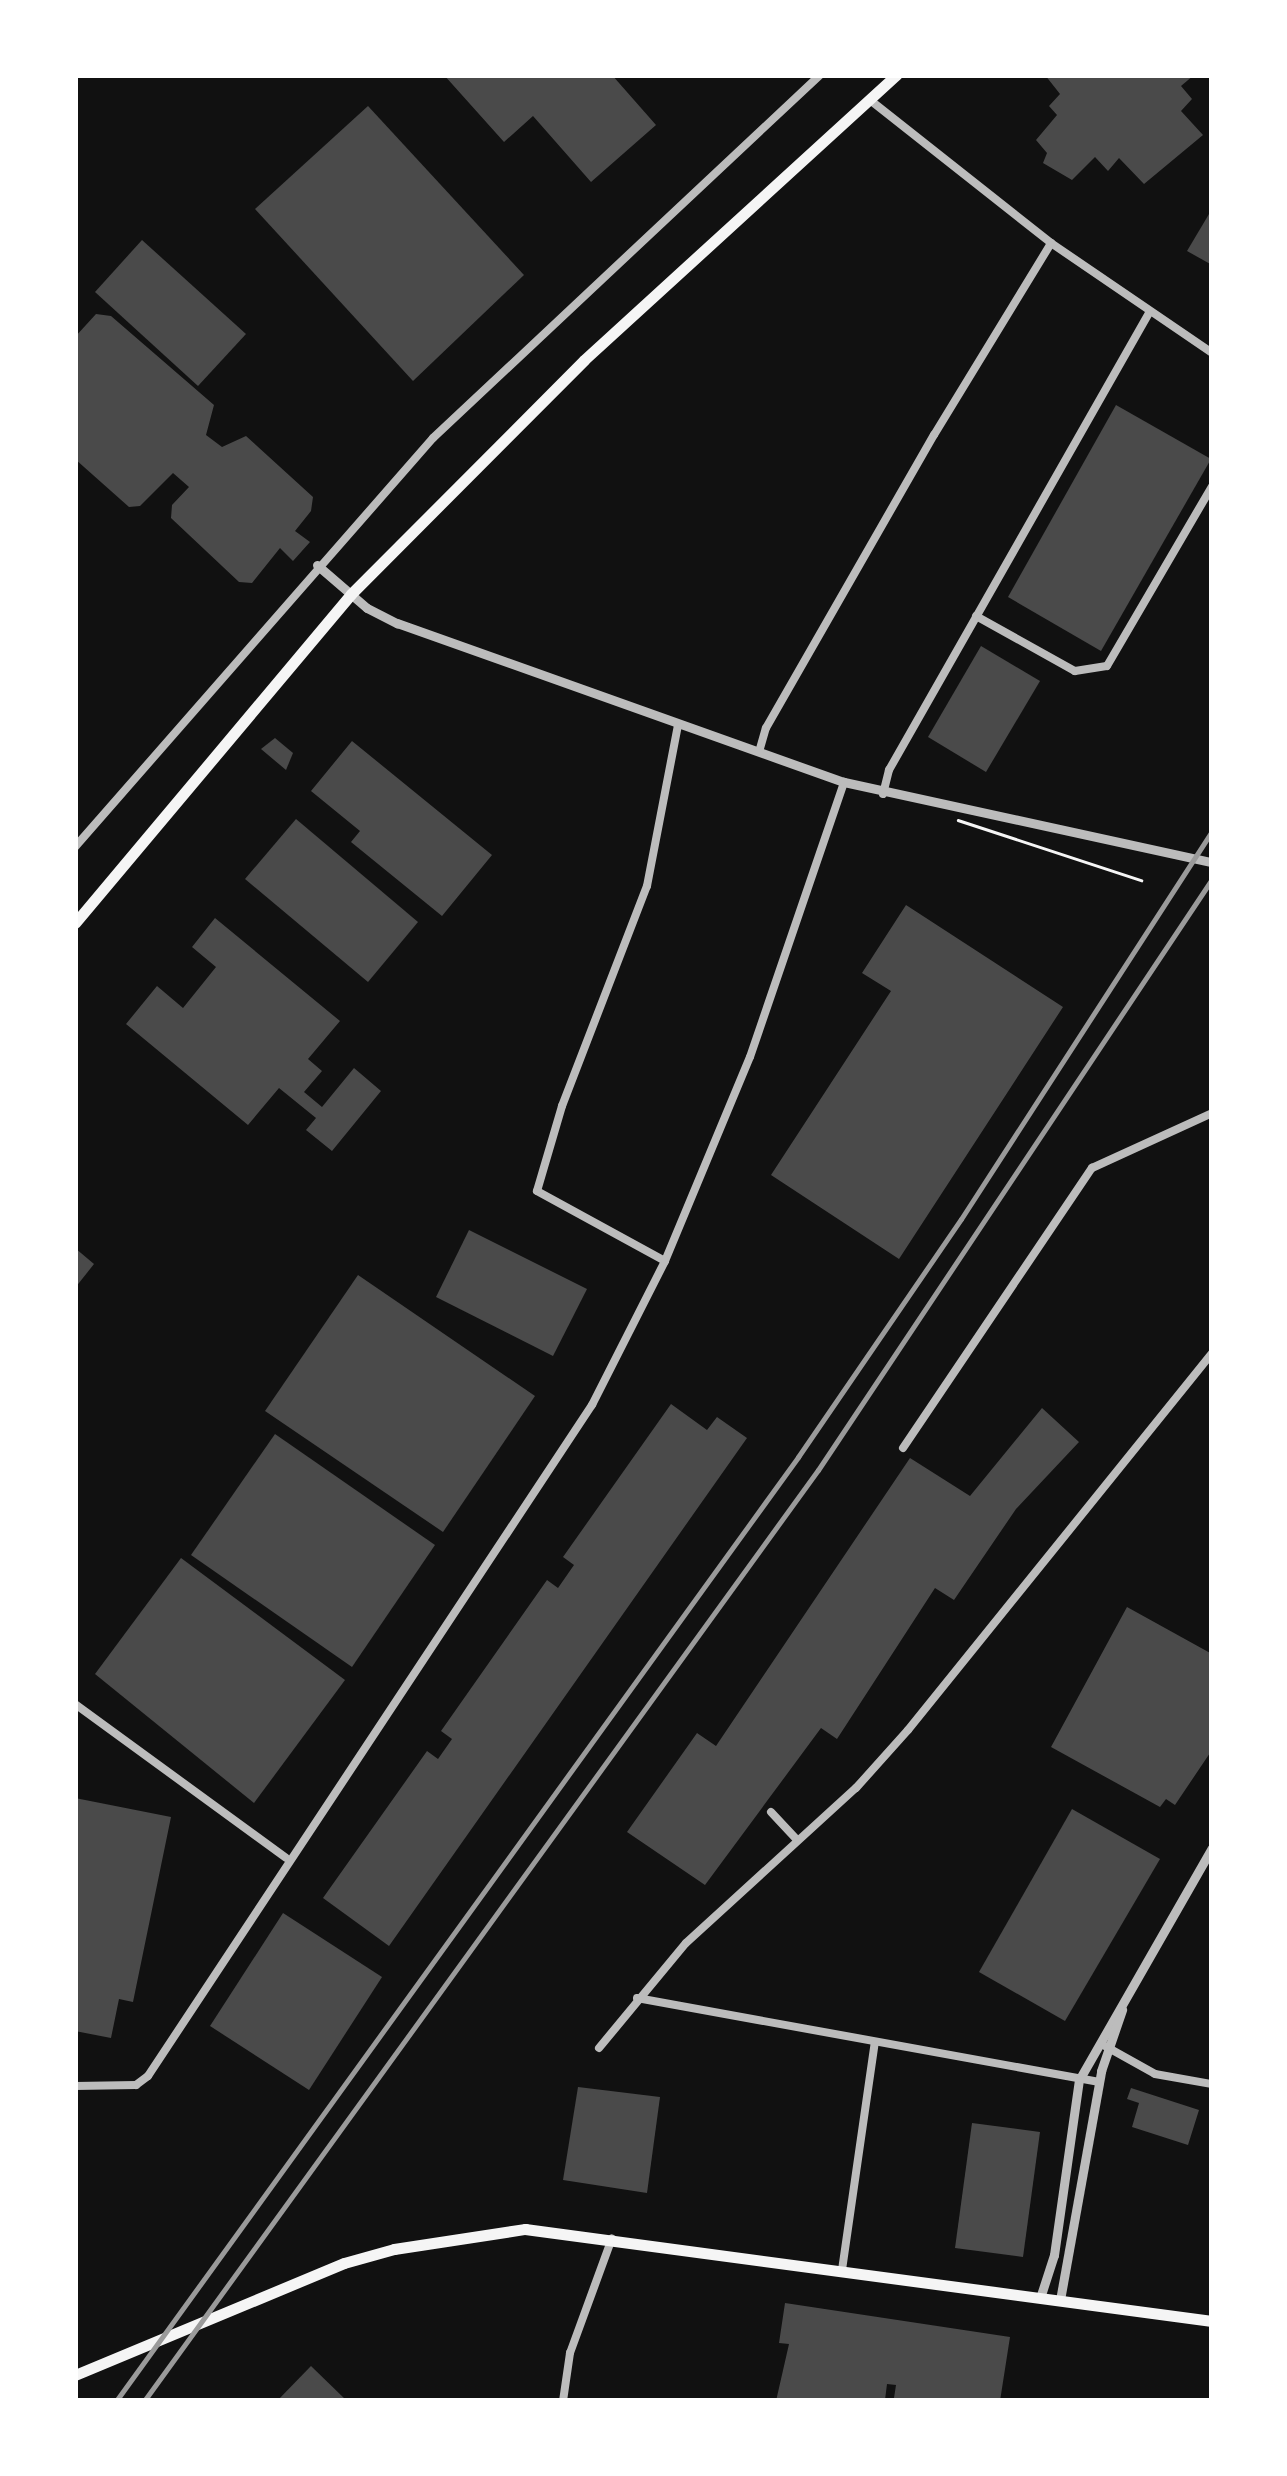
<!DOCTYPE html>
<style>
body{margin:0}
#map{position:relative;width:1287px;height:2476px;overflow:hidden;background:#111;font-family:Figtree,sans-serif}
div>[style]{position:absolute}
.building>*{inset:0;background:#4a4a4a}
.path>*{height:2.5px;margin:-1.25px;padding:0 1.25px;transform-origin:1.25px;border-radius:1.25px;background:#f5f5f5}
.minor>*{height:8px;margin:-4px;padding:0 4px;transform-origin:4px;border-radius:4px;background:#bcbcbc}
.tertiary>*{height:9px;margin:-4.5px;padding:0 4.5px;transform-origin:4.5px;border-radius:4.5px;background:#bcbcbc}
.primary>*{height:11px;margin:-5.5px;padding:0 5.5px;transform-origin:5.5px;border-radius:5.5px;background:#f5f5f5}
.rail>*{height:5px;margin:-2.5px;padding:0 2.5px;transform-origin:2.5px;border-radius:2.5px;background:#9a9a9a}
span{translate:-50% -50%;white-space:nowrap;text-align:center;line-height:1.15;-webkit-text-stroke:8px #fff;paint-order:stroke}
.frame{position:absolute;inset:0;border:78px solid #fff;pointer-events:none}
</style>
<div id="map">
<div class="building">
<i style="clip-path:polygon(444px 75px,612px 75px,656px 125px,591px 182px,533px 116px,504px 142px)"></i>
<i style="clip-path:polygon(1045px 75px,1194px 75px,1181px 86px,1192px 99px,1181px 111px,1203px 135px,1144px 184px,1119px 158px,1108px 171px,1095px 157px,1072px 180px,1043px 163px,1047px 153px,1036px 140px,1057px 115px,1049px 106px,1060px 94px)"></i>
<i style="clip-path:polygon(368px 106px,524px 275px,413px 381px,255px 209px)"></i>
<i style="clip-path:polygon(1212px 209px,1212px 265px,1187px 251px)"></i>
<i style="clip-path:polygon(142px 240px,246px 334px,198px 386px,95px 292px)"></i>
<i style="clip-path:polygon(96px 314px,111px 316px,214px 405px,206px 435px,222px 447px,246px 436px,313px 497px,311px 511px,295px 531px,310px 542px,293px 561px,280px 548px,252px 583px,239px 582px,171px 518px,172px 505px,189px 487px,173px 473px,140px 506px,129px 507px,75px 459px,75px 337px)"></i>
<i style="clip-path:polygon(1116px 405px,1211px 459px,1101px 651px,1008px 597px)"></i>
<i style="clip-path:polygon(981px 646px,1040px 681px,986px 772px,928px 737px)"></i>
<i style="clip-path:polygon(275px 738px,293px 753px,286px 770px,261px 749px)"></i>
<i style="clip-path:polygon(352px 741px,492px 855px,442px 916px,351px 842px,360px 831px,311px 791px)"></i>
<i style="clip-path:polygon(296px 819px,418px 922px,368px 982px,245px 879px)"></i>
<i style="clip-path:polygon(906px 905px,1063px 1007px,899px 1259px,771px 1175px,891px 991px,862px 973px)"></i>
<i style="clip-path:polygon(215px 918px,340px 1021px,308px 1059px,322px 1071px,304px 1092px,322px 1107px,354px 1068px,381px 1091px,332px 1151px,306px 1130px,316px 1118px,279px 1088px,248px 1125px,126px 1024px,157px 986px,183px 1008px,216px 967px,192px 947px)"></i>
<i style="clip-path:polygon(469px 1230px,587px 1289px,553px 1356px,436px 1297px)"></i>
<i style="clip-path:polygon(75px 1248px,94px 1264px,75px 1288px)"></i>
<i style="clip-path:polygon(358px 1275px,535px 1396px,443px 1532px,265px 1411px)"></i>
<i style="clip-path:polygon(671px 1404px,707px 1430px,717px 1417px,747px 1438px,389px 1946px,323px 1898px,427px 1751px,438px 1759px,452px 1739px,441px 1731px,547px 1580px,558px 1588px,574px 1565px,563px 1557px)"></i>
<i style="clip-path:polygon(1042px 1408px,1079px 1442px,1016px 1509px,954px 1600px,935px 1588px,837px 1739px,821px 1728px,705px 1885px,627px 1832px,697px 1733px,716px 1746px,910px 1458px,970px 1496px)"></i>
<i style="clip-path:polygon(275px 1434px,435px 1545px,352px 1667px,191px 1555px)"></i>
<i style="clip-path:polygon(181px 1558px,345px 1680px,254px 1803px,95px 1674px)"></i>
<i style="clip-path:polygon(1127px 1607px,1212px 1654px,1212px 1750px,1175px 1805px,1166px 1799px,1160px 1807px,1051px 1747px)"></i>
<i style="clip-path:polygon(75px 1798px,171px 1817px,133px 2002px,119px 1999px,111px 2038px,75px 2031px)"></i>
<i style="clip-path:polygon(1072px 1809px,1160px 1859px,1065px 2021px,979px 1972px)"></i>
<i style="clip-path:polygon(283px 1913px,382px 1977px,309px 2090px,210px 2026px)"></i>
<i style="clip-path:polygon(578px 2087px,660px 2097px,647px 2193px,563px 2180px)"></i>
<i style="clip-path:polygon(1131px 2088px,1199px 2110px,1188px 2145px,1132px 2127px,1139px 2103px,1127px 2099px)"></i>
<i style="clip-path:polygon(972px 2123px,1040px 2132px,1023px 2257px,955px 2248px)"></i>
<i style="clip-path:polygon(785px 2303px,1010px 2337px,1000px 2401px,913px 2401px,894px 2398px,896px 2385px,887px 2384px,885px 2400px,776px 2401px,789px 2344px,779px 2343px)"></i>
<i style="clip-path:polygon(311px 2366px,347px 2401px,277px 2401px)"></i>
</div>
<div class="path">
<i style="left:958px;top:820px;width:193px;rotate:18.2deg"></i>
</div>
<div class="minor">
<i style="left:870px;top:100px;width:231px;rotate:38.3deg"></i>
<i style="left:1051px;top:243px;width:195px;rotate:34.3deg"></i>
<i style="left:976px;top:616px;width:113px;rotate:29.1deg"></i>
<i style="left:1075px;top:671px;width:32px;rotate:-9deg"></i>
<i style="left:1107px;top:666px;width:208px;rotate:-59.7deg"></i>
<i style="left:759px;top:752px;width:25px;rotate:-74deg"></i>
<i style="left:766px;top:728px;width:338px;rotate:-60.2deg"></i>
<i style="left:934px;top:435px;width:225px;rotate:-58.6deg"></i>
<i style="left:883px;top:794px;width:25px;rotate:-76deg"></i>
<i style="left:889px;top:770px;width:526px;rotate:-60.36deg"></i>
<i style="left:75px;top:847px;width:544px;rotate:-48.8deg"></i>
<i style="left:433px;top:438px;width:531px;rotate:-43.17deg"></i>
<i style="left:665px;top:1261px;width:146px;rotate:-151.3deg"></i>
<i style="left:537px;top:1191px;width:89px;rotate:-73.6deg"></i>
<i style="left:562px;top:1106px;width:236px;rotate:-68.9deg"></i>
<i style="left:647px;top:886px;width:164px;rotate:-79.1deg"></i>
<i style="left:903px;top:1448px;width:338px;rotate:-56deg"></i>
<i style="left:1092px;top:1168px;width:132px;rotate:-24.6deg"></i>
<i style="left:75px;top:1704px;width:261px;rotate:36.1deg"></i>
<i style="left:771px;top:1812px;width:37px;rotate:47deg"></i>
<i style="left:637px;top:1998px;width:470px;rotate:10.3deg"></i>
<i style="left:1105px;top:2046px;width:57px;rotate:29.2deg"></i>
<i style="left:1155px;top:2074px;width:58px;rotate:10deg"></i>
<i style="left:599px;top:2048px;width:136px;rotate:-50.4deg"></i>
<i style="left:686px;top:1943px;width:230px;rotate:-42.4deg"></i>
<i style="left:856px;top:1788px;width:78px;rotate:-48.1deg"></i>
<i style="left:908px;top:1730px;width:484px;rotate:-51.1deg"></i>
<i style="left:75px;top:2086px;width:61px;rotate:-0.9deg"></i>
<i style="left:136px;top:2085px;width:15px;rotate:-37deg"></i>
<i style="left:148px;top:2076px;width:805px;rotate:-56.51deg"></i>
<i style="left:592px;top:1405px;width:161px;rotate:-63.1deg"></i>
<i style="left:665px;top:1261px;width:221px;rotate:-67.4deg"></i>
<i style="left:750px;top:1057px;width:291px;rotate:-71.1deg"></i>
<i style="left:842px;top:2270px;width:230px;rotate:-81.8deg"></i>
<i style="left:563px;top:2401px;width:49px;rotate:-81.7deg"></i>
<i style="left:570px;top:2353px;width:122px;rotate:-69.9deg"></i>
</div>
<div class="tertiary">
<i style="left:317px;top:565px;width:66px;rotate:40.7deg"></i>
<i style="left:367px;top:608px;width:34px;rotate:27deg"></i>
<i style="left:397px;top:623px;width:474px;rotate:19.6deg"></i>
<i style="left:844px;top:782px;width:377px;rotate:12.3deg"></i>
<i style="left:1040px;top:2298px;width:45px;rotate:-72deg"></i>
<i style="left:1054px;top:2255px;width:177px;rotate:-81.9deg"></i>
<i style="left:1079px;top:2080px;width:267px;rotate:-60.2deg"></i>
<i style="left:1060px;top:2300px;width:233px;rotate:-79.8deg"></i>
<i style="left:1101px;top:2071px;width:65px;rotate:-71deg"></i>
</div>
<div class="primary">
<i style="left:75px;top:923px;width:429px;rotate:-50deg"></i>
<i style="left:351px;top:594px;width:330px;rotate:-45.1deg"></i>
<i style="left:584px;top:360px;width:423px;rotate:-42.4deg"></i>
<i style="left:75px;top:2375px;width:291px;rotate:-22.6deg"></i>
<i style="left:344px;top:2263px;width:52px;rotate:-15.6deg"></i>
<i style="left:394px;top:2249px;width:133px;rotate:-8.7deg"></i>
<i style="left:525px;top:2229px;width:693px;rotate:7.63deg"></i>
</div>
<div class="rail">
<i style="left:116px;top:2401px;width:1165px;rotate:-54.15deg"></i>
<i style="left:798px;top:1457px;width:288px;rotate:-55.6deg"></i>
<i style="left:961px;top:1219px;width:462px;rotate:-57.1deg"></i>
<i style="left:144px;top:2401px;width:1149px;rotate:-54.1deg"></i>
<i style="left:818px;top:1470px;width:710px;rotate:-56.31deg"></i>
</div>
<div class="frame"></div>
</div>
